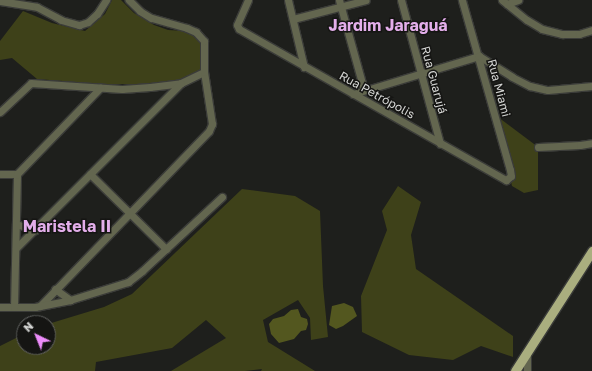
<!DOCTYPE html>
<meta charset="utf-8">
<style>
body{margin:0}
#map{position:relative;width:592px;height:371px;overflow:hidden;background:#1e1f1c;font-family:"Golos Text",sans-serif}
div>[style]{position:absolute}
.green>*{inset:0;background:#3e4119}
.water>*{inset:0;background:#53571f}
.roads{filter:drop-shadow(1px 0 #3b3c39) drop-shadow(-1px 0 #3b3c39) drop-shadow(0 1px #3b3c39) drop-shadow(0 -1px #3b3c39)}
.minor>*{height:7px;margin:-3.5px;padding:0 3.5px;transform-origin:3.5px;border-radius:3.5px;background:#63664f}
.major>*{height:9px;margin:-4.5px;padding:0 4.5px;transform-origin:4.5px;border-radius:4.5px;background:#aaae7f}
span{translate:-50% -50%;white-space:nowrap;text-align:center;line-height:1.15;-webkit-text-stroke:3px #151513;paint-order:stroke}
.street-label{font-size:12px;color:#d4d5d3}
.district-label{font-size:16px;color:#e3aeea;font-weight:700}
.north{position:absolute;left:16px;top:315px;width:40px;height:40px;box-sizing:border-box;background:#151513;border:1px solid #616260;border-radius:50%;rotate:317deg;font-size:11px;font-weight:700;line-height:16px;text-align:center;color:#d4d5d3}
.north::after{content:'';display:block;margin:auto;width:14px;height:18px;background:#ed8cfa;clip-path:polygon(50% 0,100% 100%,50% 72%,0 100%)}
</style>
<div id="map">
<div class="green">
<i style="clip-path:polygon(112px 0,121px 0,134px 13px,154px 25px,168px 30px,185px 31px,193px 35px,201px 43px,201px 70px,181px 80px,150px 84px,101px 84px,37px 79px,12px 58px,0 60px,0 41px,23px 11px,52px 23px,85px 31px,105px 14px)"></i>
<i style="clip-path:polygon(494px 114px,538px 147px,538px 190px,524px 193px,512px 186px)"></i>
<i style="clip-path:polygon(398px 186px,421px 202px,411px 235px,416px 269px,513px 336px,513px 357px,481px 346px,453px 360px,409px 355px,362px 332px,361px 296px,387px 230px,382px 211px)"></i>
<i style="clip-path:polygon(242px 189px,295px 196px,320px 211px,323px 286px,328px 337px,311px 340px,310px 318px,298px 300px,263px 320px,268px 342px,315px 371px,261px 371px,262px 369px,245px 371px,171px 371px,226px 338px,206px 320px,172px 348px,96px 362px,95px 371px,0 371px,0 346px,24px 334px,24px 347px,48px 347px,48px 324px,104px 307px,132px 294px)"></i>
</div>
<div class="water">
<i style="clip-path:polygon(344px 303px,353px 307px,357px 316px,343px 326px,336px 329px,329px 325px,332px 306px)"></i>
<i style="clip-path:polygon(298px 309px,301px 317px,307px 319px,308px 324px,306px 330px,301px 331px,294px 339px,279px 343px,271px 334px,269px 324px,273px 319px,284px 316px,291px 310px)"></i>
</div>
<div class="roads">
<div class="minor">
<i style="left:248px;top:0;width:27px;rotate:114deg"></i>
<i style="left:237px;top:25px;width:4px;rotate:63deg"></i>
<i style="left:239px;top:29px;width:307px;rotate:29.5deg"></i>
<i style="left:506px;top:180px;width:6px;rotate:-39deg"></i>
<i style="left:511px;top:176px;width:6px;rotate:-99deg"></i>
<i style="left:510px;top:170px;width:177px;rotate:-105.8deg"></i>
<i style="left:288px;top:0;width:69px;rotate:76.6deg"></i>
<i style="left:339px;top:0;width:93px;rotate:74.5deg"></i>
<i style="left:401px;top:0;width:149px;rotate:74.8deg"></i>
<i style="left:502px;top:0;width:32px;rotate:39deg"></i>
<i style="left:527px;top:20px;width:17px;rotate:31deg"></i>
<i style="left:542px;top:29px;width:21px;rotate:14deg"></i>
<i style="left:562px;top:34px;width:17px"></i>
<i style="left:579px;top:34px;width:14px;rotate:-17deg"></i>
<i style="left:0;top:1px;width:37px;rotate:9deg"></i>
<i style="left:37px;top:7px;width:27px;rotate:28deg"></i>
<i style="left:61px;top:20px;width:19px;rotate:16deg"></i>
<i style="left:79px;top:25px;width:9px;rotate:-18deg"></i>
<i style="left:88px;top:22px;width:12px;rotate:-42deg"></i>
<i style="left:97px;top:14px;width:17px;rotate:-57deg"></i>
<i style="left:507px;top:4px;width:12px;rotate:-20deg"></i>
<i style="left:293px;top:19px;width:75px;rotate:-14.6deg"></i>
<i style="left:353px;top:94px;width:132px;rotate:-16.8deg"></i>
<i style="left:479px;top:56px;width:39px;rotate:32deg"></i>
<i style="left:512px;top:77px;width:20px;rotate:27deg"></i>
<i style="left:530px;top:86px;width:18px;rotate:13deg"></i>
<i style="left:548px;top:90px;width:44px;rotate:-5.2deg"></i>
<i style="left:0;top:112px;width:42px;rotate:-43.1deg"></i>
<i style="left:31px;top:83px;width:91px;rotate:3.8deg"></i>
<i style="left:122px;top:89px;width:28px;rotate:-4deg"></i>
<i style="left:150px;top:87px;width:31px;rotate:-7deg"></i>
<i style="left:181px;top:83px;width:25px;rotate:-26deg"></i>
<i style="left:538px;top:147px;width:42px;rotate:-2.7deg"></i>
<i style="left:580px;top:145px;width:12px;rotate:-9deg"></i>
<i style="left:0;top:174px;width:17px"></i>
<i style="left:90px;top:174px;width:107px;rotate:44.6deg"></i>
<i style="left:16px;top:224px;width:20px;rotate:18deg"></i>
<i style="left:16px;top:248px;width:233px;rotate:-45deg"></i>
<i style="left:55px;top:289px;width:19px;rotate:36deg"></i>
<i style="left:40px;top:306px;width:243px;rotate:-46deg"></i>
<i style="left:209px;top:131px;width:8px;rotate:-67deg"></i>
<i style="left:212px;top:124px;width:53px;rotate:-98.7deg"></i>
<i style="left:204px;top:72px;width:31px;rotate:-90deg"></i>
<i style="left:204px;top:41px;width:12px;rotate:-132deg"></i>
<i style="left:196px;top:32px;width:10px;rotate:-156deg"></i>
<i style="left:187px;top:28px;width:37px;rotate:-164deg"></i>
<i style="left:151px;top:18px;width:13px;rotate:-148deg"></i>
<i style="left:140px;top:11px;width:16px;rotate:-135deg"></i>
<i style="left:0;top:307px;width:35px"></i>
<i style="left:35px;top:307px;width:36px;rotate:-11deg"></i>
<i style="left:70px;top:300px;width:61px;rotate:-17.2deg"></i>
<i style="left:128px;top:282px;width:18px;rotate:-38deg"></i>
<i style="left:142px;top:271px;width:109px;rotate:-42.8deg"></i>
<i style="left:14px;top:307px;width:133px;rotate:-88.7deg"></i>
<i style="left:17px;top:174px;width:120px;rotate:-46deg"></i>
<i style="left:527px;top:371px;width:16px;rotate:-90deg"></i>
</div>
<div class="major">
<i style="left:515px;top:371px;width:143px;rotate:-57.3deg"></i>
</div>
</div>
<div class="street-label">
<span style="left:434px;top:80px;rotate:75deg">Rua Guarujá</span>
<span style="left:499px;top:88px;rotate:75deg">Rua Miami</span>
<span style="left:377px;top:95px;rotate:29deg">Rua Petrópolis</span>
</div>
<div class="district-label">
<span style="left:388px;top:25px">Jardim Jaraguá</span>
<span style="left:67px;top:226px">Maristela II</span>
</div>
<div class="north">N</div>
</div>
